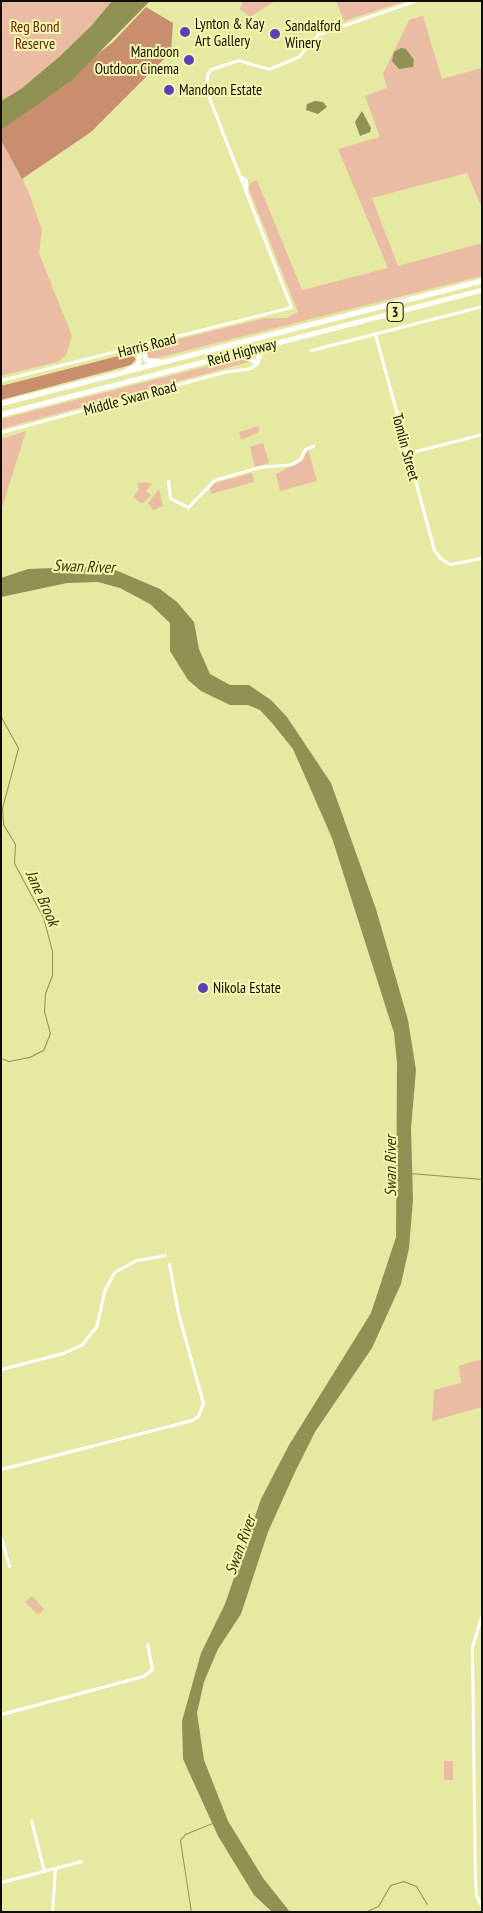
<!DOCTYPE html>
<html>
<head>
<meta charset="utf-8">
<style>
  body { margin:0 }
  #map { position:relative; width:483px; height:1913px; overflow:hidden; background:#e6e9a2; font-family:"PT Sans Narrow",sans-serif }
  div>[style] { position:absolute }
  .green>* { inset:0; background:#eabca3 }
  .forest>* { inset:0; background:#c98e6d }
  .water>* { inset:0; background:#909253 }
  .stream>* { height:1px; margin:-0.5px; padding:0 0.5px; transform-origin:0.5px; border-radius:0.5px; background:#909253 }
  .minor>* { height:3px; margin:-1.5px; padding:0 1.5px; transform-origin:1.5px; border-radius:1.5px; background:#fff }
  .trunk>* { height:5px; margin:-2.5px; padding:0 2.5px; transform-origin:2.5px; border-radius:2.5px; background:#fff }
  .dots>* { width:14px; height:14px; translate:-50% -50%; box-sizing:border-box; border:2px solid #f4f6af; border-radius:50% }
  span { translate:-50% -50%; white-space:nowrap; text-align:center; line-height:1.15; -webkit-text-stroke:4px #f4f6af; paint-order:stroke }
  .shield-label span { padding:1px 4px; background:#f4f6af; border:1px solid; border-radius:4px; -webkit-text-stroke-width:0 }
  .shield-label { font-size:14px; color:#0d0d00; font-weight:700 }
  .poi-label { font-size:15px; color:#0d0d00 }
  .left { translate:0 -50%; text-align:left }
  .right { translate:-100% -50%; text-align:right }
  .park-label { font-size:15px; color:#602902 }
  .street-label { font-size:15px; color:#0d0d00 }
  .water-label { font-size:16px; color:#373703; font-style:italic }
  .frame { position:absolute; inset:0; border:2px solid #0d0d00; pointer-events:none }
</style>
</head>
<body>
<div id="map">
  <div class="green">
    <i style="clip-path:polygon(1px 1px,112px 1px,92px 25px,59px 57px,21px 89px,1px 101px)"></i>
    <i style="clip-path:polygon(243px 1px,275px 1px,250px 17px,240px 9px)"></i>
    <i style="clip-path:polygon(336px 1px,406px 1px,344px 21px)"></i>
    <i style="clip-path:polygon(423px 16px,442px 79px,482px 68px,482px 208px,467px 173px,372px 198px,398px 266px,482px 243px,482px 276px,157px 358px,148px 358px,146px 350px,150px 346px,265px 318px,287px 318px,298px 312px,249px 189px,250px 183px,257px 180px,302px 290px,388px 268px,338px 149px,380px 137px,365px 96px,387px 88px,383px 74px,409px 20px)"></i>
    <i style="clip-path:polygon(1px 140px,28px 190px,42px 230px,39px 253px,72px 336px,66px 356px,57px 362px,1px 376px)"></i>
    <i style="clip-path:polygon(235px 359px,247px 359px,249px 362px,1px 429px,1px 419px)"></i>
    <i style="clip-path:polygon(259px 426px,259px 432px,241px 440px,239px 432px)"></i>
    <i style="clip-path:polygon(26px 431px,1px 511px,1px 439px)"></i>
    <i style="clip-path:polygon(263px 443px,269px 463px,255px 467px,250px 447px)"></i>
    <i style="clip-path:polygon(308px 449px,317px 481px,280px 491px,276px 474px,303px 460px)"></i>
    <i style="clip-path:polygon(252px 473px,254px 482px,211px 494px,210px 488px,215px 483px)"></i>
    <i style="clip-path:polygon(146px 482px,152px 484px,146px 491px,151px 495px,142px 504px,133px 497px,139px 489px,137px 483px)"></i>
    <i style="clip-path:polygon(159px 489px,163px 506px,153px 510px,148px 503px)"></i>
    <i style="clip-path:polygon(482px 1359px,482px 1407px,432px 1421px,434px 1390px,461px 1383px,459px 1366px)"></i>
    <i style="clip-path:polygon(32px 1596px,44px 1609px,38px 1615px,25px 1602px)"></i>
    <i style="clip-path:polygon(444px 1761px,453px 1761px,453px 1780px,444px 1780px)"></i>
  </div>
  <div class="forest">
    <i style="clip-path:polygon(146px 7px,173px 23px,171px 52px,91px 132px,22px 179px,1px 140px,1px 130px,113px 42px)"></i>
    <i style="clip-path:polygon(130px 353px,136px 359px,131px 365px,1px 400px,1px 386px)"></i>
  </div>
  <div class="water">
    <i style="clip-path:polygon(112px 1px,150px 1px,71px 81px,1px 130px,1px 101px,21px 89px,59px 57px,92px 25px)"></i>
    <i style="clip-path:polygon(401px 48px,406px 49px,414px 60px,413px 67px,399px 69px,392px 61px,394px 52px)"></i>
    <i style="clip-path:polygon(315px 101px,323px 102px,327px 107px,318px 114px,306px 110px,307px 104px)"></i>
    <i style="clip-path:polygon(362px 111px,371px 128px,370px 132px,360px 136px,355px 122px)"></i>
    <i style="clip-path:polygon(106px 566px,160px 589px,177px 602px,194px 622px,199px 649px,210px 674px,230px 685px,249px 685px,271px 700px,287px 717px,331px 783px,376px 909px,408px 1020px,416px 1070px,411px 1128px,413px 1200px,409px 1248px,401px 1284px,372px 1348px,315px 1432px,295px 1472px,268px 1532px,241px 1614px,218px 1649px,204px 1682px,197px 1713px,204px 1760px,228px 1821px,263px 1878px,290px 1912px,272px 1912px,254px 1895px,218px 1836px,183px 1759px,182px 1721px,201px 1653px,225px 1604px,261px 1499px,289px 1445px,371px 1313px,396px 1237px,397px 1063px,394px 1033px,332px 838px,293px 749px,272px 723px,260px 710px,248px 705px,230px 705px,201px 691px,188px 680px,170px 651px,170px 623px,150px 604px,120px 588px,98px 582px,67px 583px,1px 597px,1px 578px,28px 569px)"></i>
  </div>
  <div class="stream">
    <i style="left:1px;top:717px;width:35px;rotate:61deg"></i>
    <i style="left:18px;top:748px;width:62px;rotate:104.9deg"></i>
    <i style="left:2px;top:808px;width:16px;rotate:86deg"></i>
    <i style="left:3px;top:824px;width:23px;rotate:59deg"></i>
    <i style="left:15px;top:844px;width:19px;rotate:93deg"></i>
    <i style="left:14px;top:863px;width:61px;rotate:61.8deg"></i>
    <i style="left:43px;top:917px;width:34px;rotate:75deg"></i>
    <i style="left:52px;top:950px;width:25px;rotate:90deg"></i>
    <i style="left:52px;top:975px;width:19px;rotate:111deg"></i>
    <i style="left:45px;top:993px;width:18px;rotate:93deg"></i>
    <i style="left:44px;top:1011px;width:23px;rotate:75deg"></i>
    <i style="left:50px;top:1033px;width:18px;rotate:112deg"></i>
    <i style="left:43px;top:1050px;width:16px;rotate:153deg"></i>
    <i style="left:29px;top:1057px;width:21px;rotate:169deg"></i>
    <i style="left:8px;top:1061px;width:8px;rotate:-157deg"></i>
    <i style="left:410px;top:1173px;width:72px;rotate:4.8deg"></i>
    <i style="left:191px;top:1912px;width:73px;rotate:-98.7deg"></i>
    <i style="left:180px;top:1840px;width:8px;rotate:-50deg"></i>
    <i style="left:185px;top:1834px;width:31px;rotate:-22deg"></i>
    <i style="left:365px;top:1912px;width:14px;rotate:-25deg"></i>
    <i style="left:378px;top:1906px;width:24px;rotate:-60deg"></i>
    <i style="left:390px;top:1885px;width:14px;rotate:-17deg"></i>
    <i style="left:403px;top:1881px;width:14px;rotate:21deg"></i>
    <i style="left:416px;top:1886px;width:21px;rotate:59deg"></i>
  </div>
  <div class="minor">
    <i style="left:240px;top:176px;width:7px;rotate:34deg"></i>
    <i style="left:246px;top:180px;width:9px;rotate:90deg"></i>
    <i style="left:375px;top:334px;width:224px;rotate:74.7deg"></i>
    <i style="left:434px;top:550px;width:10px;rotate:53deg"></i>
    <i style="left:440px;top:558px;width:12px;rotate:31deg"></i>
    <i style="left:450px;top:564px;width:33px;rotate:-11deg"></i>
    <i style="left:311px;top:350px;width:177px;rotate:-14.4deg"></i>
    <i style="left:1px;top:380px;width:299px;rotate:-14.1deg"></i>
    <i style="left:291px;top:307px;width:233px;rotate:-111.4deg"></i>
    <i style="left:206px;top:90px;width:15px;rotate:-86deg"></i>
    <i style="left:207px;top:75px;width:7px;rotate:-56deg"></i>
    <i style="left:211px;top:69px;width:28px;rotate:-18deg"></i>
    <i style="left:238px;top:60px;width:32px;rotate:16deg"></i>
    <i style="left:269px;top:69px;width:33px;rotate:-23deg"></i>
    <i style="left:299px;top:56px;width:29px;rotate:-49deg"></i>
    <i style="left:318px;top:34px;width:102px;rotate:-19deg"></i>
    <i style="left:1px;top:432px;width:230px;rotate:-15.1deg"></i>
    <i style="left:223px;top:372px;width:27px;rotate:-8deg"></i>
    <i style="left:250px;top:368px;width:7px;rotate:-34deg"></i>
    <i style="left:408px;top:453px;width:76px;rotate:-14.4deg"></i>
    <i style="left:168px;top:481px;width:17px;rotate:83deg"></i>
    <i style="left:170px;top:498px;width:20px;rotate:27deg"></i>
    <i style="left:188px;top:507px;width:37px;rotate:-46deg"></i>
    <i style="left:214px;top:480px;width:47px;rotate:-16.1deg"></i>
    <i style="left:259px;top:467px;width:33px;rotate:-5deg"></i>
    <i style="left:292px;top:464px;width:9px;rotate:-32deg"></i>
    <i style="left:300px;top:459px;width:11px;rotate:-63deg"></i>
    <i style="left:305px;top:449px;width:9px;rotate:-21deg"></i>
    <i style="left:1px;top:1369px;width:64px;rotate:-14.5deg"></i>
    <i style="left:63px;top:1353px;width:21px;rotate:-25deg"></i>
    <i style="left:82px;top:1344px;width:22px;rotate:-51deg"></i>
    <i style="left:96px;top:1327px;width:37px;rotate:-77deg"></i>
    <i style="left:104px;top:1291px;width:21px;rotate:-62deg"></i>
    <i style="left:114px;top:1272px;width:26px;rotate:-28deg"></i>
    <i style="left:137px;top:1260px;width:28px;rotate:-10deg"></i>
    <i style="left:1px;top:1469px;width:197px;rotate:-14.4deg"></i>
    <i style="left:192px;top:1420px;width:7px;rotate:-34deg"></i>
    <i style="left:198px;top:1416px;width:14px;rotate:-69deg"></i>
    <i style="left:203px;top:1403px;width:93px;rotate:-105.5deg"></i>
    <i style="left:178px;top:1313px;width:50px;rotate:-100.4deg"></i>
    <i style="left:1px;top:1538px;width:29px;rotate:74deg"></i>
    <i style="left:482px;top:1614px;width:34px;rotate:107deg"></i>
    <i style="left:472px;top:1646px;width:234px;rotate:89.3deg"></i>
    <i style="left:475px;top:1880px;width:15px;rotate:86deg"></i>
    <i style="left:476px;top:1895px;width:13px;rotate:63deg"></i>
    <i style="left:1px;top:1714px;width:147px;rotate:-15deg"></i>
    <i style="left:143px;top:1676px;width:11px;rotate:-38deg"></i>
    <i style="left:152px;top:1669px;width:25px;rotate:-101deg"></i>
    <i style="left:31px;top:1820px;width:53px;rotate:75.7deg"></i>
    <i style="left:1px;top:1882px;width:83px;rotate:-14.7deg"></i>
    <i style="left:52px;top:1912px;width:44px;rotate:-86.1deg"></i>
  </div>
  <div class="trunk">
    <i style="left:146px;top:345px;width:7px;rotate:117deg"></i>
    <i style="left:143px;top:351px;width:9px;rotate:72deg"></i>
    <i style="left:146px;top:360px;width:12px;rotate:5deg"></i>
    <i style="left:238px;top:356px;width:11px;rotate:5deg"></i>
    <i style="left:249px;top:357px;width:9px;rotate:41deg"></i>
    <i style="left:256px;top:363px;width:12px;rotate:-70deg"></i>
    <i style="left:260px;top:352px;width:7px;rotate:-34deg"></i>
    <i style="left:127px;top:369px;width:12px;rotate:-24deg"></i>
    <i style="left:138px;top:364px;width:8px;rotate:-83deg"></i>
    <i style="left:139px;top:356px;width:9px;rotate:-122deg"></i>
    <i style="left:1px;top:403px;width:496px;rotate:-14.3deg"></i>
    <i style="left:1px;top:414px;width:497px;rotate:-14.5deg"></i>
  </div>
  <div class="dots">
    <i style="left:185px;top:32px;background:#5e3eb7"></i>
    <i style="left:275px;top:34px;background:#5e3eb7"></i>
    <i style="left:189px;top:60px;background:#5e3eb7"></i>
    <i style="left:169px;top:90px;background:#5e3eb7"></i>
    <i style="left:203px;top:988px;background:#5e3eb7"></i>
  </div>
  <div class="shield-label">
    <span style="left:395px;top:312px">3</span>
  </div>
  <div class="poi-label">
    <span class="left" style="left:195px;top:32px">Lynton &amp; Kay<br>Art Gallery</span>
    <span class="left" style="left:285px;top:34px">Sandalford<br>Winery</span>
    <span class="right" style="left:179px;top:60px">Mandoon<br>Outdoor Cinema</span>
    <span class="left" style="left:179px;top:90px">Mandoon Estate</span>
    <span class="left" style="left:213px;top:988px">Nikola Estate</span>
  </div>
  <div class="park-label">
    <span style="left:35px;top:35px">Reg Bond<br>Reserve</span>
  </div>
  <div class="street-label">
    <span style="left:147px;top:345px;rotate:-14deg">Harris Road</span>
    <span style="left:242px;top:352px;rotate:-15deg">Reid Highway</span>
    <span style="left:130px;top:398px;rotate:-15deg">Middle Swan Road</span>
    <span style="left:406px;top:447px;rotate:75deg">Tomlin Street</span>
  </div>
  <div class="water-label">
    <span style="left:84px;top:566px;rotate:2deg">Swan River</span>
    <span style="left:43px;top:898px;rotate:66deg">Jane Brook</span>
    <span style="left:390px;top:1166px;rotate:-90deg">Swan River</span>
    <span style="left:240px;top:1545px;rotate:-70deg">Swan River</span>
  </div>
  <div class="frame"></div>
</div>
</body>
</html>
